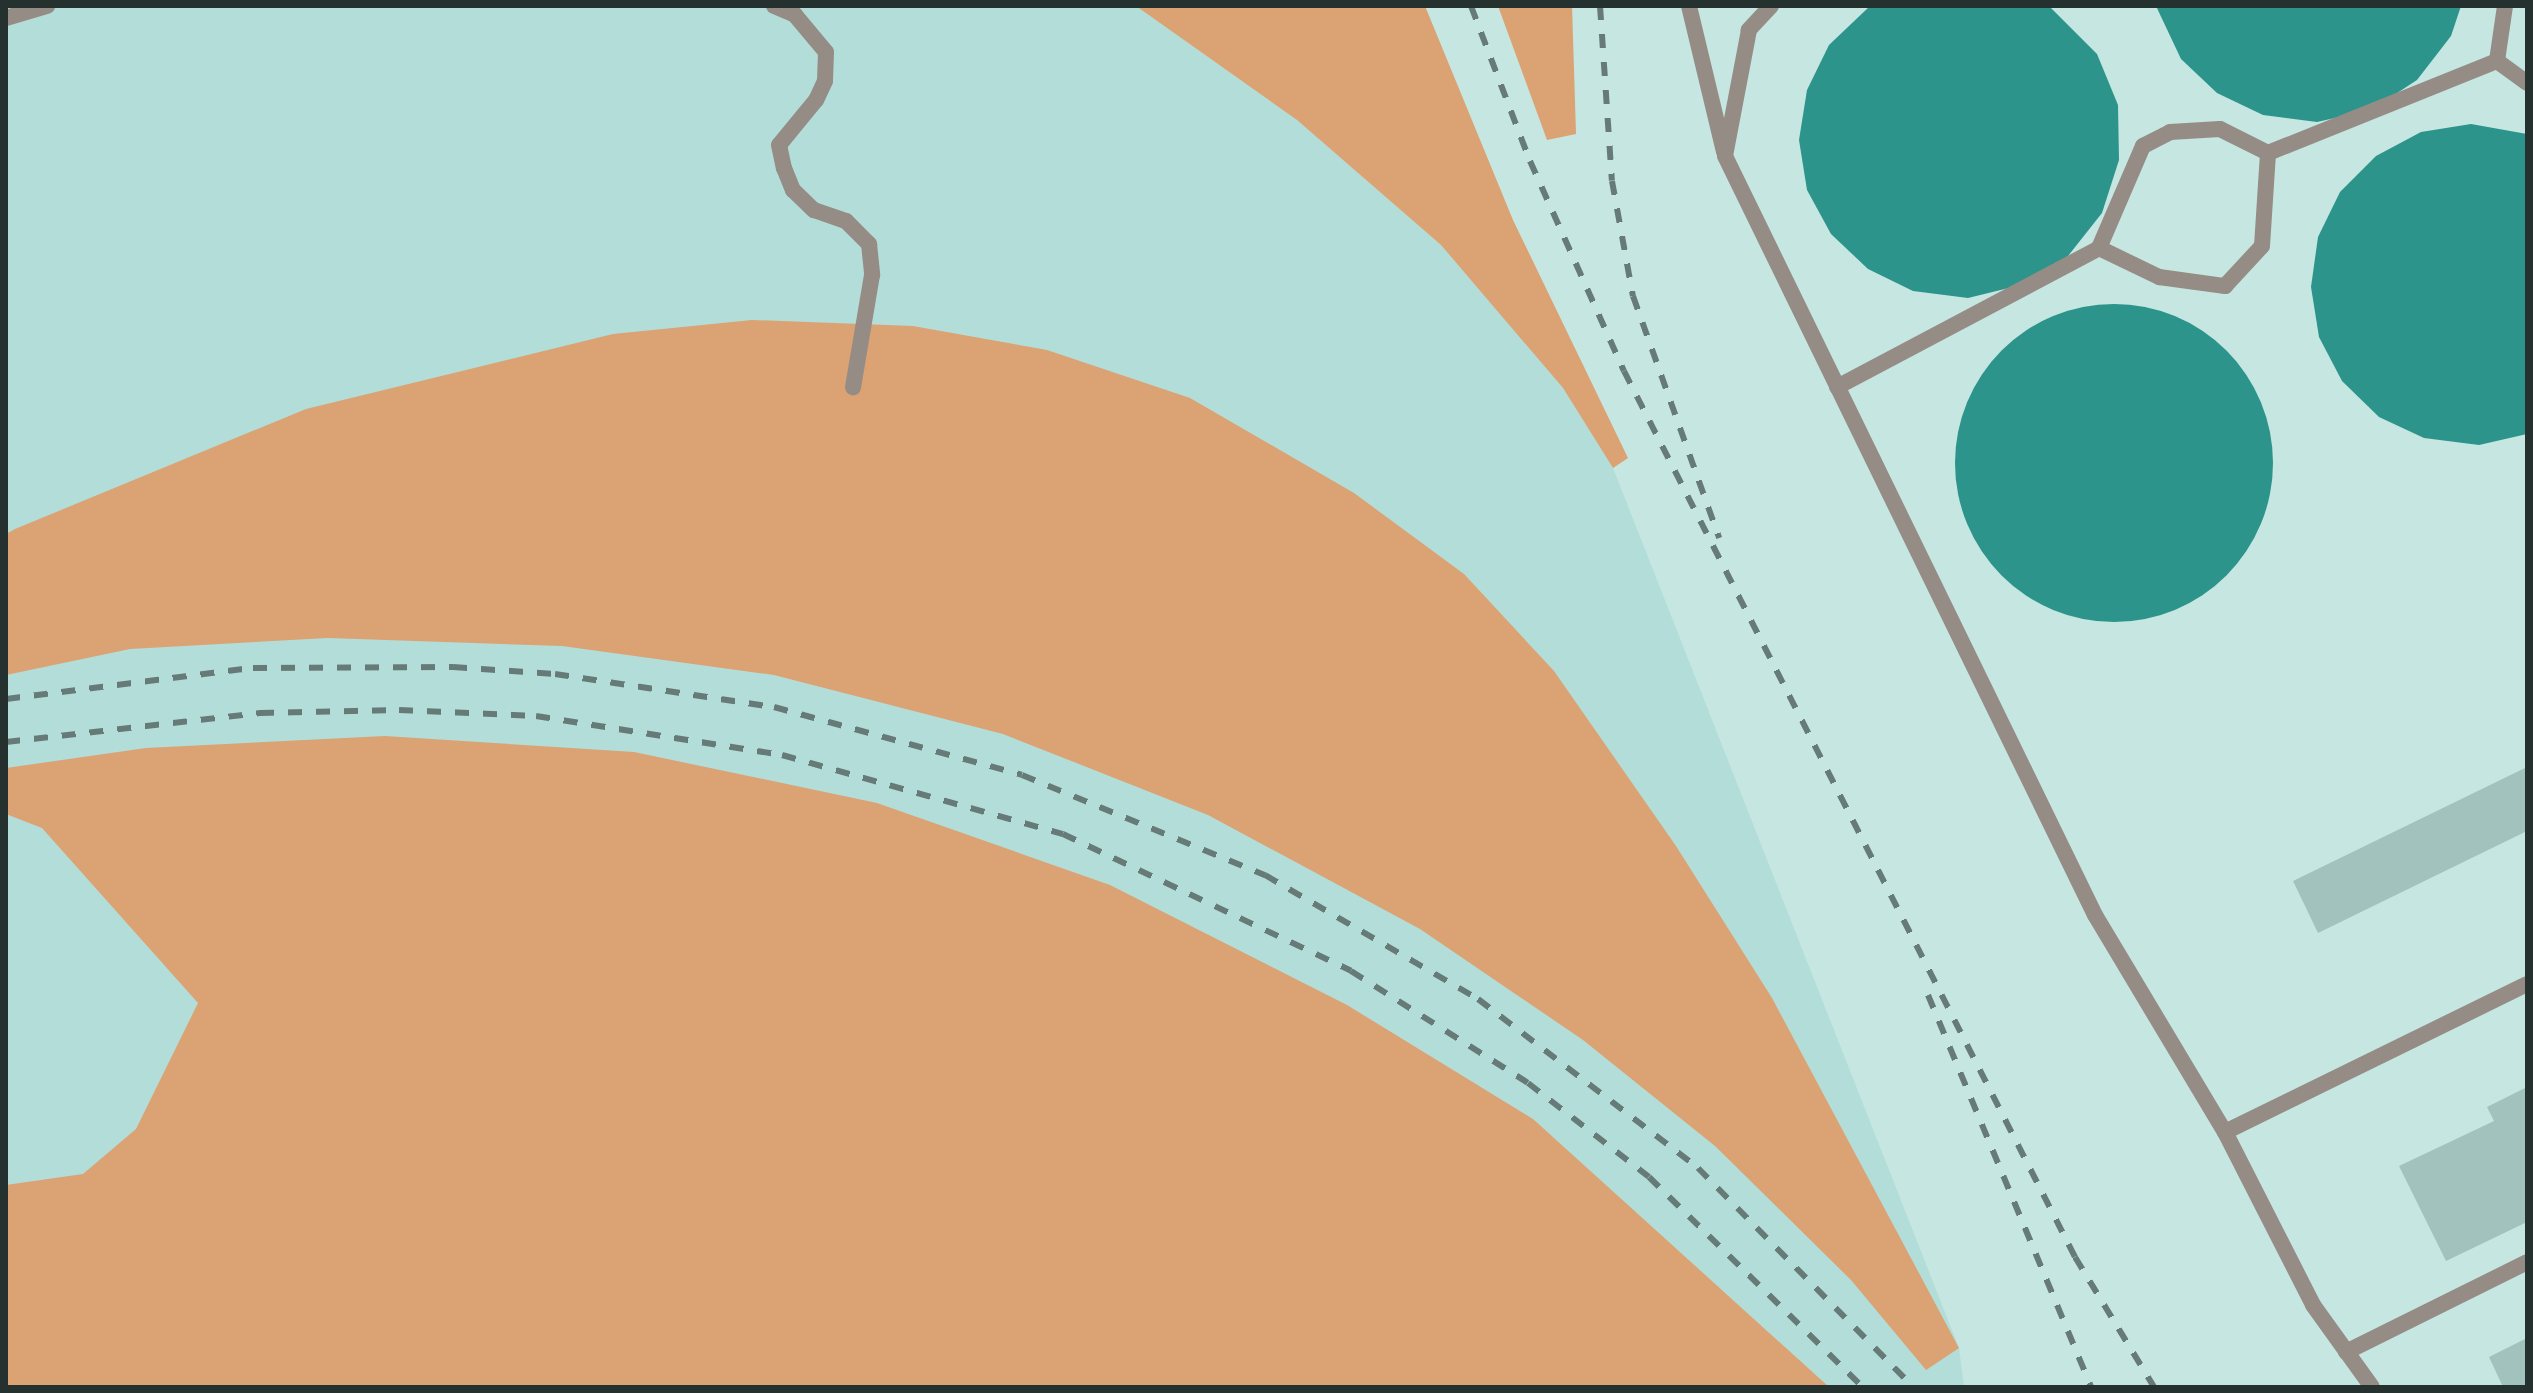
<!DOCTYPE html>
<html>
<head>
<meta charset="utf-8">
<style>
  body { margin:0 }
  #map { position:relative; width:2533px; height:1393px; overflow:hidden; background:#c6e6e2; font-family:Helvetica,sans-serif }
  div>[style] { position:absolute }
  .built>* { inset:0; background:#b3ddd8 }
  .green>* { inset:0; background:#dba273 }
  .water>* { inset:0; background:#2c948b }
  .round { border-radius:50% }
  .building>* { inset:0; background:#a2c2be }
  .lane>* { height:16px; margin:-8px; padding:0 8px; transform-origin:8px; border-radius:8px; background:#958c85 }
  .rail>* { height:6px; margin-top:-3px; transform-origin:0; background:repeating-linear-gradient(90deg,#667b78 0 14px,transparent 0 28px) }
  span { translate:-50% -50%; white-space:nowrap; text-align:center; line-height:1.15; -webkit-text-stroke:8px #c6e6e2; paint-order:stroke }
  .frame { position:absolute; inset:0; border:8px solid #24312f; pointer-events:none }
</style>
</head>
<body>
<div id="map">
  <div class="built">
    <i style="clip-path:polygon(6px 6px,1136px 6px,1297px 120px,1441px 245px,1563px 388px,1613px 468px,1959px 1348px,1964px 1387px,6px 1387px)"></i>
  </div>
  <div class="green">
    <i style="clip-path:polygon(1136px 6px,1425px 6px,1513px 220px,1628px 458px,1613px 468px,1563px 388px,1441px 245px,1297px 120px)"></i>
    <i style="clip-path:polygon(1498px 6px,1572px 6px,1576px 134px,1547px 140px)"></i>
    <i style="clip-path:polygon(752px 320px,913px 326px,1047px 350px,1190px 398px,1354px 493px,1464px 574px,1554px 671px,1676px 846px,1772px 998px,1959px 1348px,1926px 1370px,1851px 1280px,1715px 1146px,1583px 1040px,1420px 929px,1208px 815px,1003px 734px,774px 675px,562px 646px,328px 638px,130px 649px,6px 675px,6px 534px,15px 529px,306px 409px,613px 334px)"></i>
    <i style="clip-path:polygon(385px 736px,634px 752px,877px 803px,1110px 885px,1347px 1005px,1533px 1119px,1829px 1387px,6px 1387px,6px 1185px,83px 1174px,136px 1129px,198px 1003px,42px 828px,6px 814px,6px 768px,146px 748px)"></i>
  </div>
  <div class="water">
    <i style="clip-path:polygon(1870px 6px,2049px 6px,2097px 54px,2118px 105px,2119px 160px,2102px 213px,2068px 256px,2021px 285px,1968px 298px,1913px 291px,1868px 269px,1831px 234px,1807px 190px,1799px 140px,1807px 90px,1829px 45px)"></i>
    <i style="clip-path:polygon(2156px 6px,2461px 6px,2451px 36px,2417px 80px,2371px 110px,2317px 122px,2263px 115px,2217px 93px,2181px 59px)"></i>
    <i style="clip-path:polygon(2471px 124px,2527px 134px,2527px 434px,2479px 445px,2424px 438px,2379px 417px,2342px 381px,2319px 337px,2311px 287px,2318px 237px,2340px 192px,2376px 156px,2421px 132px)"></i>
    <i class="round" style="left:1955px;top:304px;width:318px;height:318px"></i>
  </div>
  <div class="building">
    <i style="clip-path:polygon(2527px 767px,2527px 831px,2318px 933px,2293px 881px)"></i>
    <i style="clip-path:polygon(2527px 1087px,2527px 1222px,2446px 1261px,2399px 1166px,2494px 1121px,2487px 1107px)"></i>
    <i style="clip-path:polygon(2527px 1338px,2527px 1387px,2503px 1387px,2489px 1357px)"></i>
  </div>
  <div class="lane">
    <i style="left:774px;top:6px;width:23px;rotate:23deg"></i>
    <i style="left:795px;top:15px;width:48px;rotate:50deg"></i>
    <i style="left:826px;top:52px;width:29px;rotate:92deg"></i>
    <i style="left:825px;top:81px;width:21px;rotate:115deg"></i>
    <i style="left:816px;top:100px;width:58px;rotate:129.4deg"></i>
    <i style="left:779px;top:145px;width:24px;rotate:78deg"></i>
    <i style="left:784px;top:168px;width:24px;rotate:68deg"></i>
    <i style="left:793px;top:190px;width:29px;rotate:44deg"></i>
    <i style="left:814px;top:210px;width:34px;rotate:19deg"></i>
    <i style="left:846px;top:221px;width:33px;rotate:45deg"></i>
    <i style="left:869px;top:244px;width:31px;rotate:84deg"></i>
    <i style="left:872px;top:275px;width:114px;rotate:99.6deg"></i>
    <i style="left:1689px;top:6px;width:150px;rotate:76.5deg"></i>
    <i style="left:1771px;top:6px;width:33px;rotate:133deg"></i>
    <i style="left:1749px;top:30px;width:128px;rotate:100.8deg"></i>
    <i style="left:1725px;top:156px;width:844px;rotate:64.01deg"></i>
    <i style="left:2095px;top:915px;width:253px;rotate:59.1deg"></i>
    <i style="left:2225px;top:1132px;width:336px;rotate:-26.1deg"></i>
    <i style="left:2505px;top:6px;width:56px;rotate:98.3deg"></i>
    <i style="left:2497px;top:61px;width:37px;rotate:36deg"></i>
    <i style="left:6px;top:18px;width:43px;rotate:-16.3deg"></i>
    <i style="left:2099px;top:248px;width:111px;rotate:-66.7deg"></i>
    <i style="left:2143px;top:146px;width:30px;rotate:-27deg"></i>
    <i style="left:2170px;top:132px;width:50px;rotate:-3.4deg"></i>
    <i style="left:2220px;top:129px;width:54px;rotate:26.6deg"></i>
    <i style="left:1837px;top:387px;width:297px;rotate:-27.9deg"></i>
    <i style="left:2099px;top:248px;width:67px;rotate:25.8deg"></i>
    <i style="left:2159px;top:277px;width:67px;rotate:7.8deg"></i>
    <i style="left:2225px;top:286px;width:54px;rotate:-47.2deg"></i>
    <i style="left:2262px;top:246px;width:93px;rotate:-86.3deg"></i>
    <i style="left:2268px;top:153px;width:247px;rotate:-21.9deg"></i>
    <i style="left:2225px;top:1132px;width:194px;rotate:63deg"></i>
    <i style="left:2313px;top:1305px;width:101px;rotate:54.3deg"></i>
    <i style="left:2346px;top:1352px;width:202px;rotate:-26.4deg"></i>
  </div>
  <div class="rail">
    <i style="left:1471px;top:6px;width:166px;rotate:69.2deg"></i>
    <i style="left:1530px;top:161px;width:230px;rotate:65.9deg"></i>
    <i style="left:1624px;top:371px;width:994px;rotate:63.02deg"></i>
    <i style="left:2075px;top:1257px;width:152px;rotate:58.7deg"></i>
    <i style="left:1600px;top:6px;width:175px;rotate:86.1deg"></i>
    <i style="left:1612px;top:181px;width:117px;rotate:79.7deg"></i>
    <i style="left:1633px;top:296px;width:257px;rotate:70.4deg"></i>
    <i style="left:6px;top:699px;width:249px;rotate:-7.2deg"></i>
    <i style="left:253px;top:668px;width:200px;rotate:-0.3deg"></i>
    <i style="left:453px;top:667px;width:102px;rotate:3.9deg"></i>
    <i style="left:555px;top:674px;width:221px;rotate:8.6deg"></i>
    <i style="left:774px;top:707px;width:257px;rotate:15.3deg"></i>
    <i style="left:1022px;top:775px;width:263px;rotate:22.4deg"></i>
    <i style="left:1265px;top:875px;width:246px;rotate:30.2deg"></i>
    <i style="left:1478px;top:999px;width:277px;rotate:37.5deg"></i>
    <i style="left:1698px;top:1168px;width:307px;rotate:45.5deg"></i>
    <i style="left:6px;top:742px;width:256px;rotate:-6.5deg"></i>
    <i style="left:260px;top:713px;width:139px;rotate:-1.2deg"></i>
    <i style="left:399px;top:710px;width:137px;rotate:2.5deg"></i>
    <i style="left:536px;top:716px;width:249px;rotate:9deg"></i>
    <i style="left:782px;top:755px;width:292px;rotate:15.7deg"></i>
    <i style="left:1063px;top:834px;width:319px;rotate:25.4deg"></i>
    <i style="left:1351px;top:971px;width:209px;rotate:32.3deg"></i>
    <i style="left:1528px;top:1083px;width:153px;rotate:37.8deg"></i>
    <i style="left:1649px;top:1177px;width:300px;rotate:44.5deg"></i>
    <i style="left:1928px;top:995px;width:425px;rotate:67.4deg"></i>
  </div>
  <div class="frame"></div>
</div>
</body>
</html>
